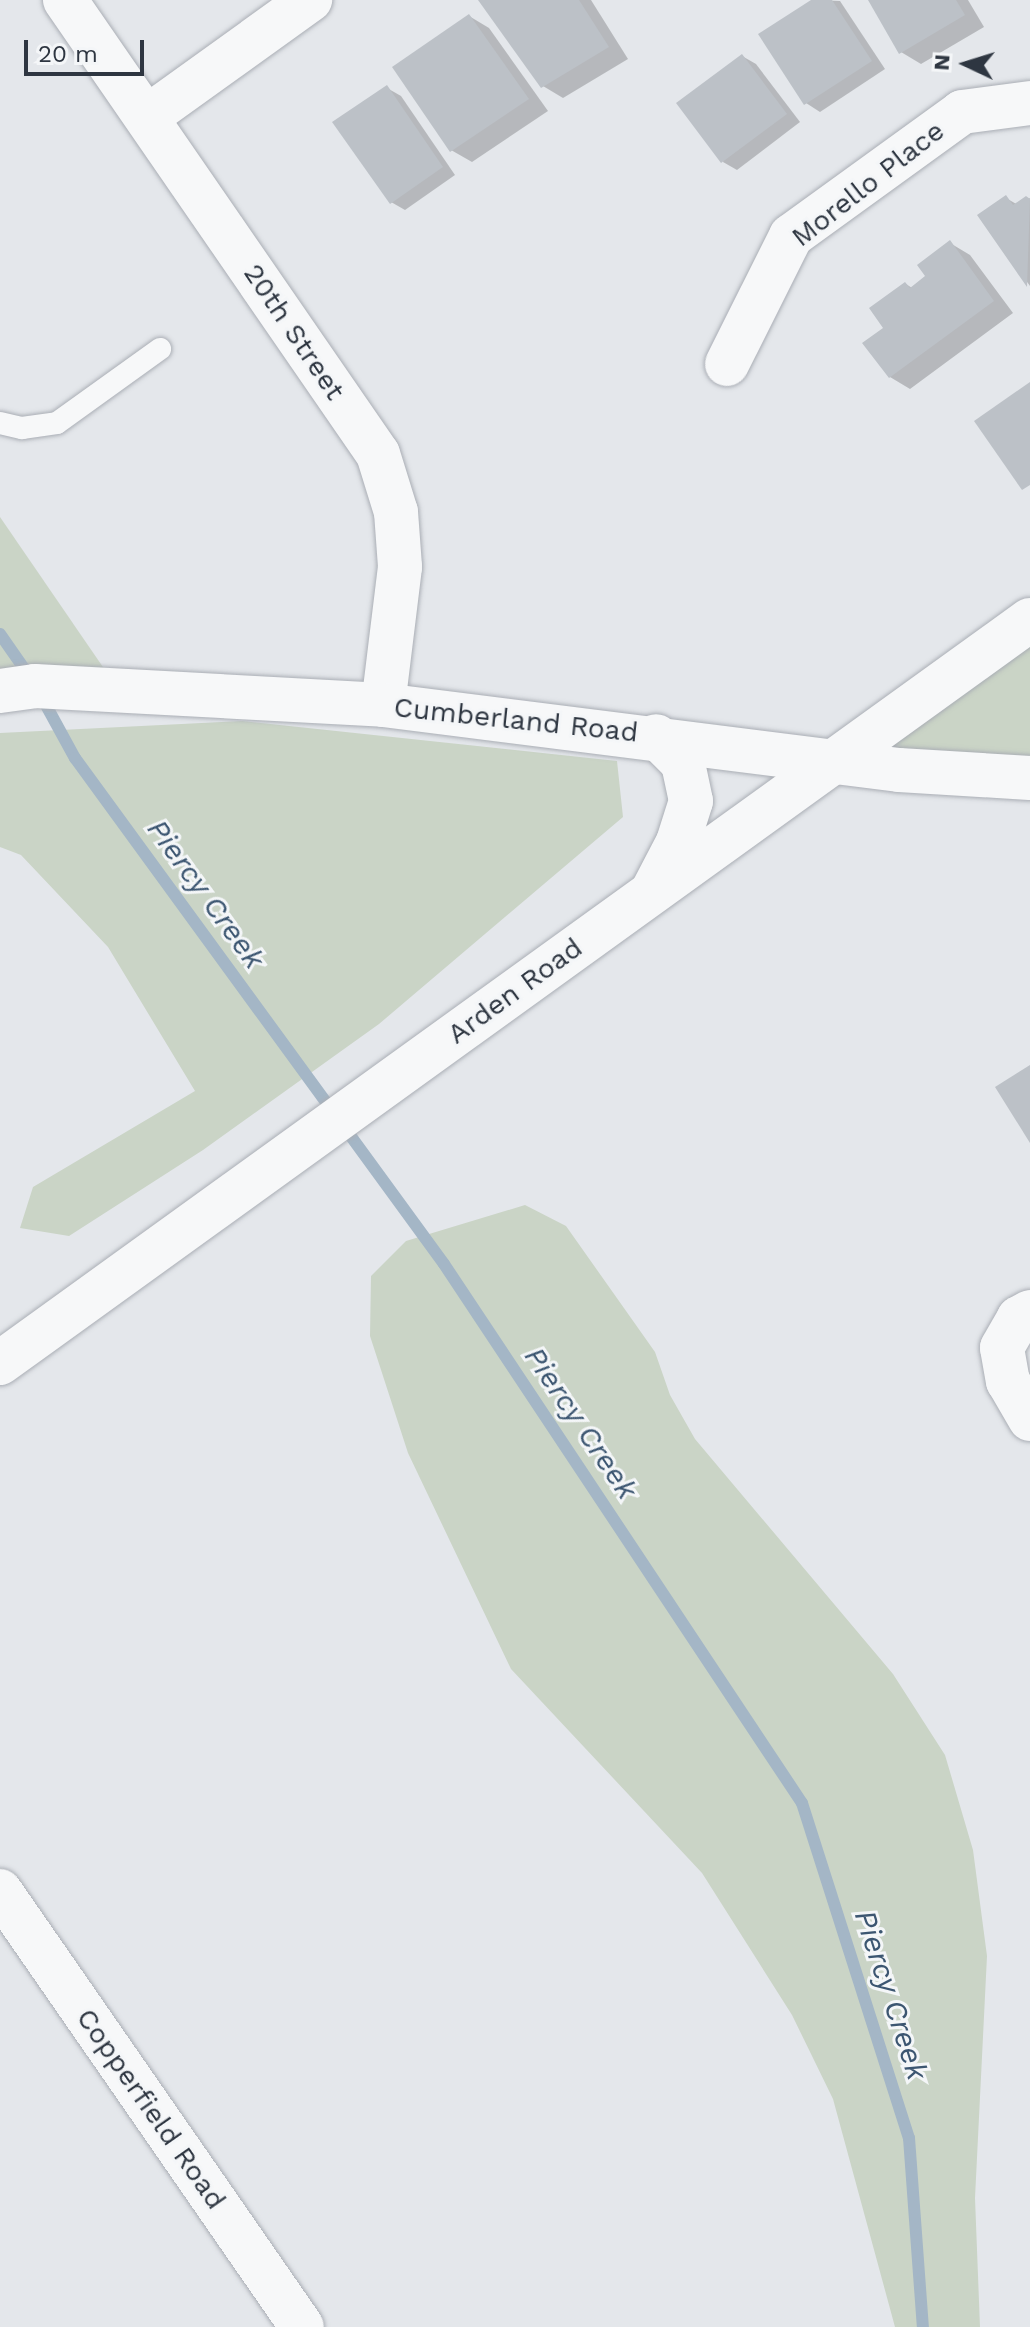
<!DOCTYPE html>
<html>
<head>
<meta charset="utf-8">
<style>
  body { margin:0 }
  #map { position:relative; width:1030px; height:2327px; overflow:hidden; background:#e4e7eb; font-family:"Work Sans",sans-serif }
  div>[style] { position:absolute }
  .green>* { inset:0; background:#cad4c6 }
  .shadow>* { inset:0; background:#0003 }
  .stream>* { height:12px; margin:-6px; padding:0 6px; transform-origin:6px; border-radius:6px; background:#a4b6c6 }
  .building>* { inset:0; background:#bcc1c7 }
  .roads { filter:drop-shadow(0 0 2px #aaaeb5) drop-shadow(0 0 2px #aaaeb5) }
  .service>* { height:22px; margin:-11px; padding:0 11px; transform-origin:11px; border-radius:11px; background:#f7f8f9 }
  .minor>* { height:44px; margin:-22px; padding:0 22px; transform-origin:22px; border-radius:22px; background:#f7f8f9 }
  .tertiary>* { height:44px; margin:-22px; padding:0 22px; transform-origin:22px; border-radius:22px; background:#f7f8f9 }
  span { translate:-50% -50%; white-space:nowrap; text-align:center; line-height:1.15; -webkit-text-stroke:6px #f4f6f8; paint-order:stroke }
  .street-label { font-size:28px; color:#2e3641 }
  .water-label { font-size:30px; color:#3c5671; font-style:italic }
  .north { position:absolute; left:926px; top:24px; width:80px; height:80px; -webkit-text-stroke:6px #f4f6f8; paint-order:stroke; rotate:274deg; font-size:22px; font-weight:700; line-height:32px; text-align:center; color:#2e3641 }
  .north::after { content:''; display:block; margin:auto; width:28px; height:36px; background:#2e3641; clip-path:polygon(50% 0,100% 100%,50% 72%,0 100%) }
  .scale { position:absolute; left:24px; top:40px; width:120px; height:36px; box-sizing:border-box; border:4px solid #2e3641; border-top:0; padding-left:10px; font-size:24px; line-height:28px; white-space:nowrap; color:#2e3641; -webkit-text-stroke:6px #f4f6f8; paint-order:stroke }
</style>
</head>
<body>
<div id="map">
  <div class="green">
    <i style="clip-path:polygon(0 517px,118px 689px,0 691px)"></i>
    <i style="clip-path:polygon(1030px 620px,1030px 778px,834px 760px)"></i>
    <i style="clip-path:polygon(242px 721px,617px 761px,623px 817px,379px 1024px,203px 1150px,69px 1236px,20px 1228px,33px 1187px,195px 1091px,108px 947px,21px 855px,0 847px,0 733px)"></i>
    <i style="clip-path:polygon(525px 1205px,566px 1226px,655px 1352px,670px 1395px,695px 1439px,893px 1674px,945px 1755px,973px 1850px,987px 1956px,975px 2198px,980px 2327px,895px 2327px,833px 2099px,792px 2015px,702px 1873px,511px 1669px,408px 1453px,370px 1336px,371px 1276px,406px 1241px)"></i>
  </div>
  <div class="shadow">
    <i style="clip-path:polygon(481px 0,591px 0,628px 59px,563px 98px,543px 86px)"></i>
    <i style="clip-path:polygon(815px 0,840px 1px,885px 69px,820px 112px,806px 103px)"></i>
    <i style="clip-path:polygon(870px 0,968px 0,984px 27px,921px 64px,901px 52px)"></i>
    <i style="clip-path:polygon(469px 16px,489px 28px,548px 111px,472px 162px,451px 150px)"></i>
    <i style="clip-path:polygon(742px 56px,756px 64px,800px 122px,737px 170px,723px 162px)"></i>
    <i style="clip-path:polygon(387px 88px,401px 96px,455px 175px,405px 210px,391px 202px)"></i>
    <i style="clip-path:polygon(1006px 198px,1018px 205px,1030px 198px,1030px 286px,980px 216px)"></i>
    <i style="clip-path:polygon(950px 243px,970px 255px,1013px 313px,910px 389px,890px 377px,886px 328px,906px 284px,912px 288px,928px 277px)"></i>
  </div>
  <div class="stream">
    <i style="left:0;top:634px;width:52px;rotate:55.1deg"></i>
    <i style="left:41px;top:696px;width:71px;rotate:61.3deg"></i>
    <i style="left:75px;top:758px;width:626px;rotate:53.9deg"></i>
    <i style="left:444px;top:1264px;width:647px;rotate:56.41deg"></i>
    <i style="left:802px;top:1803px;width:352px;rotate:72.3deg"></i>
    <i style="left:909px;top:2138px;width:190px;rotate:85.8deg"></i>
  </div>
  <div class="building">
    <i style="clip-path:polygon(478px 0,579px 0,609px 47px,541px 88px)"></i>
    <i style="clip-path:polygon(811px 0,832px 0,872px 61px,804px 105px,758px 34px)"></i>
    <i style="clip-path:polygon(868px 0,956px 0,965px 15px,899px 54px)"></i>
    <i style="clip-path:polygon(469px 14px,529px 99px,450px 152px,392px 67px)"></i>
    <i style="clip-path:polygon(742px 54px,787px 114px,721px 163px,676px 103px)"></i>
    <i style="clip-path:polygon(387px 85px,443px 167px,390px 204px,332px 122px)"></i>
    <i style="clip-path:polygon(1006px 195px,1013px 205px,1026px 196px,1030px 199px,1027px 287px,977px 215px)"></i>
    <i style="clip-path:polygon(950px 240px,994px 301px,889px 378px,862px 343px,883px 328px,869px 308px,905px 282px,910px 288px,925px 276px,917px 265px)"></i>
    <i style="clip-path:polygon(1030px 382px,1030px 485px,1022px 490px,974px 421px)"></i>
    <i style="clip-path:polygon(1030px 1065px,1030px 1143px,995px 1087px)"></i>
  </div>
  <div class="roads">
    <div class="service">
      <i style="left:0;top:423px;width:23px;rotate:13deg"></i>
      <i style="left:22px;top:428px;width:35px;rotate:-8deg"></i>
      <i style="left:57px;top:423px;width:127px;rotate:-35.7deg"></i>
    </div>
    <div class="minor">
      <i style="left:65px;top:0;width:551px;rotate:55.42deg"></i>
      <i style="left:378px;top:454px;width:61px;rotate:72.8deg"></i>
      <i style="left:396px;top:512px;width:55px;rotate:85.8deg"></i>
      <i style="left:400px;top:567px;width:139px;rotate:97deg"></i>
      <i style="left:147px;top:117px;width:201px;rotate:-35.7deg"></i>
      <i style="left:727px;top:364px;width:143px;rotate:-63.4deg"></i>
      <i style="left:791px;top:236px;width:211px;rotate:-35.9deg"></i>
      <i style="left:962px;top:112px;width:69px;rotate:-7.5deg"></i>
      <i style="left:1030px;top:1312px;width:13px;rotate:151deg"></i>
      <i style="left:1019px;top:1318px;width:34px;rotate:120deg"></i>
      <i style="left:1002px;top:1348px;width:34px;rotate:80deg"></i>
      <i style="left:1008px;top:1381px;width:44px;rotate:59.9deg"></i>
      <i style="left:0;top:1363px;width:1270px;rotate:-35.81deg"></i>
      <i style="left:0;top:1891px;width:530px;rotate:55.29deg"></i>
    </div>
    <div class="tertiary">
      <i style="left:0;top:691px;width:35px;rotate:-8deg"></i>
      <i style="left:35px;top:686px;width:349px;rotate:3.1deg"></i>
      <i style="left:383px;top:705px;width:520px;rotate:7.18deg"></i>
      <i style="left:899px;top:770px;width:131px;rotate:3.5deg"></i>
      <i style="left:652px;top:892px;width:56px;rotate:-62.5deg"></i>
      <i style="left:678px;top:842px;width:43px;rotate:-72.4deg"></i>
      <i style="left:691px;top:801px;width:39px;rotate:-102deg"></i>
      <i style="left:683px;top:763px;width:38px;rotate:-135deg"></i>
    </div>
  </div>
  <div class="street-label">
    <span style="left:868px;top:184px;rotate:-38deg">Morello Place</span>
    <span style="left:294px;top:332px;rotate:56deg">20th Street</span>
    <span style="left:516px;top:720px;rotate:6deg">Cumberland Road</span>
    <span style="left:515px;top:991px;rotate:-36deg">Arden Road</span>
    <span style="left:151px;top:2109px;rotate:55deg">Copperfield Road</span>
  </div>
  <div class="water-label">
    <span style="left:206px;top:894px;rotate:54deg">Piercy Creek</span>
    <span style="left:581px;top:1423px;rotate:56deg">Piercy Creek</span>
    <span style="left:891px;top:1995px;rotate:72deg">Piercy Creek</span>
  </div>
  <div class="north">N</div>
  <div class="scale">20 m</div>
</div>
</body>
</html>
